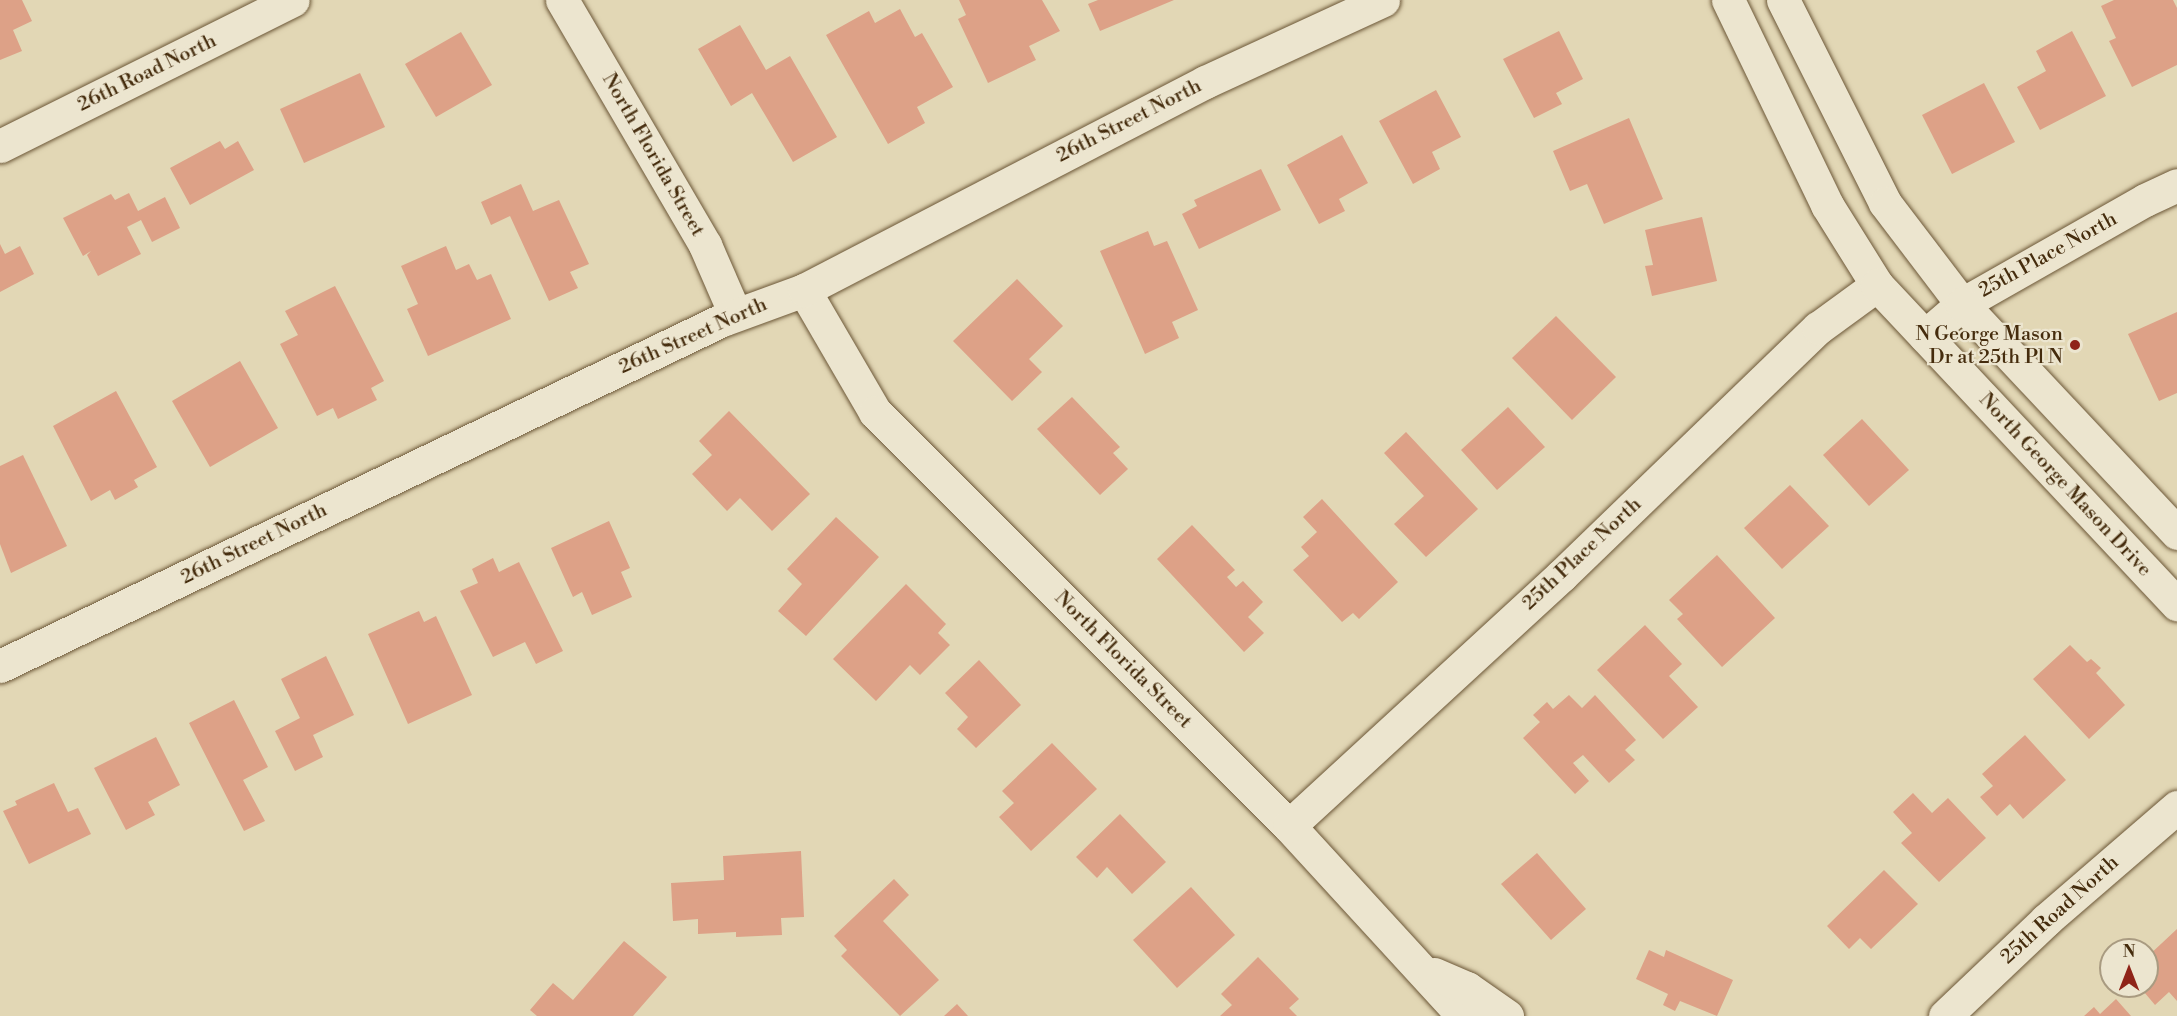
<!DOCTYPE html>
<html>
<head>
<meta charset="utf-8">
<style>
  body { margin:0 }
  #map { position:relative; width:2177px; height:1016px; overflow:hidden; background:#e2d7b5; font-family:"Libre Bodoni",serif }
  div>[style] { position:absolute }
  .building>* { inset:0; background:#dda187 }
  .roads { filter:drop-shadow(0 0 2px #6c5737) drop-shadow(0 0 2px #6c5737) }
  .minor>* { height:33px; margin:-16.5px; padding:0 16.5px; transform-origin:16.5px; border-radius:16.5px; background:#ece5cf }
  .tertiary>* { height:33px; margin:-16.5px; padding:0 16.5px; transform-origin:16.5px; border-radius:16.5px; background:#ece5cf }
  .dots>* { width:16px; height:16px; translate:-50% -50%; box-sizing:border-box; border:3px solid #ece5cf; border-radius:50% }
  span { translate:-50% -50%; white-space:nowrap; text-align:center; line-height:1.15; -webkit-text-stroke:4.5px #ece5cf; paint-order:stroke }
  .street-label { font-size:20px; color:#452c0d }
  .poi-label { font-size:20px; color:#452c0d }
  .right { translate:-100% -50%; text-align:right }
  .north { position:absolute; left:2099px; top:938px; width:60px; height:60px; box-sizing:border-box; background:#ece5cf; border:2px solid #a99b81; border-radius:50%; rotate:0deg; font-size:16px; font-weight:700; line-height:24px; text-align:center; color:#452c0d }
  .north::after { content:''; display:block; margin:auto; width:21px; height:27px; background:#8f2418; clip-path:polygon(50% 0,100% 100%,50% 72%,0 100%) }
</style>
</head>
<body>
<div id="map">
  <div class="building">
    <i style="clip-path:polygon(0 0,22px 0,32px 21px,13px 30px,22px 51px,0 60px)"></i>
    <i style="clip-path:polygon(959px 0,1042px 0,1060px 31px,1029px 46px,1036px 60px,988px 83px,958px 19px,966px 15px)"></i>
    <i style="clip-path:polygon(1098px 0,1174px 0,1100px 31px,1088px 4px)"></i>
    <i style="clip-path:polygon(2114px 0,2173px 0,2177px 8px,2177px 65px,2132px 87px,2109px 41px,2116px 38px,2101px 6px)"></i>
    <i style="clip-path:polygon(900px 9px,915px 37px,922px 33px,953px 87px,917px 107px,925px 123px,888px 144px,826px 35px,869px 11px,875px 23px)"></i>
    <i style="clip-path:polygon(740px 25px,766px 70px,790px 56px,837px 137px,793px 162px,752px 93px,731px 106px,698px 49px)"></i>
    <i style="clip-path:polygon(1559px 31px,1583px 79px,1556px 93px,1562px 104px,1534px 118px,1503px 59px)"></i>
    <i style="clip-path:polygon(2072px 31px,2106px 96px,2040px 130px,2017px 87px,2046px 71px,2036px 51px)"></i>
    <i style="clip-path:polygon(461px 32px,492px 85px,436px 117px,405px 64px)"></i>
    <i style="clip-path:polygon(360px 73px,385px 127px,304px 163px,280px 109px)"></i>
    <i style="clip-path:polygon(1984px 83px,2015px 142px,1952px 174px,1922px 115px)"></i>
    <i style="clip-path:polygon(1436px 90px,1461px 137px,1432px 152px,1440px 169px,1413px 184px,1379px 121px)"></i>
    <i style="clip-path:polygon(1629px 118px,1663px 199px,1604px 224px,1587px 184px,1570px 191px,1553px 151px)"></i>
    <i style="clip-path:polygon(1342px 135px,1368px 183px,1339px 199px,1345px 211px,1319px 224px,1287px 165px)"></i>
    <i style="clip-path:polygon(220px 141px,225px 149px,238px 141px,254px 170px,190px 205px,170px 168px)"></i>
    <i style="clip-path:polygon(1261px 169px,1281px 210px,1199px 249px,1182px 214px,1197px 206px,1194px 200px)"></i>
    <i style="clip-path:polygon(521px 184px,533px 211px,559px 200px,589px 264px,570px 272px,578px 288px,549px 301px,510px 216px,491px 225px,481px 202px)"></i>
    <i style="clip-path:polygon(129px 193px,138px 211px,165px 197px,180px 228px,152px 242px,141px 220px,127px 227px,141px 254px,98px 276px,87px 255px,91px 251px,83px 256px,63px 218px,111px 194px,115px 200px)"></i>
    <i style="clip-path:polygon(1702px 217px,1717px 281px,1652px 296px,1645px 266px,1653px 265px,1645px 230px)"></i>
    <i style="clip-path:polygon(1148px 231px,1154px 246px,1167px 241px,1198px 310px,1172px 322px,1179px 338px,1145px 354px,1100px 251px)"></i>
    <i style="clip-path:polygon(0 244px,5px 254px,20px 246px,34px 274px,0 292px)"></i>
    <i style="clip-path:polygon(446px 246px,456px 270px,469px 264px,477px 280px,491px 274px,511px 319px,428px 356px,407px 309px,418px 304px,401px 266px)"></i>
    <i style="clip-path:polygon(1017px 279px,1063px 326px,1029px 359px,1042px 372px,1012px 401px,953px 341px)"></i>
    <i style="clip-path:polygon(335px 286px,384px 381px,371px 388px,377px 400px,338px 419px,333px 408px,317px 416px,280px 344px,298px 335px,285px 311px)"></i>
    <i style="clip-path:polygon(2177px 312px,2177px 393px,2159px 401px,2128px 334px)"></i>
    <i style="clip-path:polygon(1556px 316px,1616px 377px,1572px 420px,1512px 358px)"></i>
    <i style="clip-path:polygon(240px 361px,278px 428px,210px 467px,172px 401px)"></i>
    <i style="clip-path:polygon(116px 391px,157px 467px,134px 480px,138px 487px,115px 500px,110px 490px,91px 501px,53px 426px)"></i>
    <i style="clip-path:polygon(1072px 397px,1120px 447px,1113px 453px,1128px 469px,1100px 495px,1037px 429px)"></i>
    <i style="clip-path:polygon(1508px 407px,1545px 447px,1497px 490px,1461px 450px)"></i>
    <i style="clip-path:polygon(729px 411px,810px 494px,772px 531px,740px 498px,727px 511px,692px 474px,712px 455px,699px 441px)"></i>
    <i style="clip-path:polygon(1862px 419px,1909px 470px,1869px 506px,1823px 455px)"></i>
    <i style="clip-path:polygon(1406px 432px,1478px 509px,1426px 557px,1394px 524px,1424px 496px,1384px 453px)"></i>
    <i style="clip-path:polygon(23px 455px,67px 546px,11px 573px,0 544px,0 466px)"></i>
    <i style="clip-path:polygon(1790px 485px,1829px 526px,1782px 569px,1744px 528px)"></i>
    <i style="clip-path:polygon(1322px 499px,1398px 582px,1359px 619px,1353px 613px,1342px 622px,1293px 570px,1309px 556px,1301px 547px,1317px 532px,1303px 517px)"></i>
    <i style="clip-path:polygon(836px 517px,879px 557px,806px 636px,778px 611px,802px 584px,787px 569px)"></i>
    <i style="clip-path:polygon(609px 521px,630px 568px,621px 572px,632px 597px,592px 615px,582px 592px,573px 597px,551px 548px)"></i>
    <i style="clip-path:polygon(1192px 525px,1235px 570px,1227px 577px,1236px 587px,1243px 581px,1263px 602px,1248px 617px,1264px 633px,1244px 652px,1157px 559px)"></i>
    <i style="clip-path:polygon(1717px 555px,1775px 618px,1722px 667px,1677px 619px,1683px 614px,1669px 600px)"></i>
    <i style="clip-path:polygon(493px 558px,499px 572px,519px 562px,563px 651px,536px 664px,525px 642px,493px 657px,460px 591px,478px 583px,472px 569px)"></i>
    <i style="clip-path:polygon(906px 584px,946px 624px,938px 633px,950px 645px,920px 675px,910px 665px,876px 701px,833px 659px)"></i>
    <i style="clip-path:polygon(419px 611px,424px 622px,436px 616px,472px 695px,408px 724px,368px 634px)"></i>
    <i style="clip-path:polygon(1645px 625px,1682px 664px,1669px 676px,1698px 707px,1663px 739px,1597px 670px)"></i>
    <i style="clip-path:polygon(2070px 645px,2087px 662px,2091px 659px,2101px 668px,2096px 673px,2125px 705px,2089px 739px,2033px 679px)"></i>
    <i style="clip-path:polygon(326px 656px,354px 715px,313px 735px,323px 757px,295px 771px,275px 731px,300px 718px,281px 679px)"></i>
    <i style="clip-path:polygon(979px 660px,1021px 705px,976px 748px,957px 729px,968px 717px,945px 693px)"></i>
    <i style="clip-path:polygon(1569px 695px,1582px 708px,1595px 695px,1636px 740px,1625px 750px,1635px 760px,1609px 783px,1583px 755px,1573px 763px,1589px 781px,1575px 794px,1523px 738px,1540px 722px,1533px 715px,1547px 702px,1553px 709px)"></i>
    <i style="clip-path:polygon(234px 700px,268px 767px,243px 780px,265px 821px,244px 831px,189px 723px)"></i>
    <i style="clip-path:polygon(2025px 735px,2066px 780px,2023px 819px,2010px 804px,1997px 816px,1980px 797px,1993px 786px,1982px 774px)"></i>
    <i style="clip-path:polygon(156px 737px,180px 785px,148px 802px,155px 815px,126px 830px,94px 768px)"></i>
    <i style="clip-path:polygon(1052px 743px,1097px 789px,1031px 851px,999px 817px,1014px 803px,1002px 791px)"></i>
    <i style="clip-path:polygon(54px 783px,68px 812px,78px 808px,91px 834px,29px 864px,3px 811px,17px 805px,15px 801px)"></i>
    <i style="clip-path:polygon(1913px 793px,1932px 813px,1948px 798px,1986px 838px,1939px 882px,1901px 843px,1912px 833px,1893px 812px)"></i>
    <i style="clip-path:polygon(1120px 814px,1166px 862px,1132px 894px,1107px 867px,1097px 878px,1076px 857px)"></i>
    <i style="clip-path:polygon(801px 851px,804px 917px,781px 918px,782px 935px,736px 937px,736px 932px,698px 934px,698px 919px,673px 921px,671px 883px,724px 880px,723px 856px)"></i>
    <i style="clip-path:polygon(1537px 853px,1586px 909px,1551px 940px,1501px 884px)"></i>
    <i style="clip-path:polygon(1884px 870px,1918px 904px,1871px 949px,1860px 938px,1849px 949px,1827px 926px)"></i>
    <i style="clip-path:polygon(894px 879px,909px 895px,883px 921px,939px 980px,900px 1016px,841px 956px,847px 950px,834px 936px)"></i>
    <i style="clip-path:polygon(1191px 887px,1235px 935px,1177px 988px,1133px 940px)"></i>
    <i style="clip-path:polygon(2177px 929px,2177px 1001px,2169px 992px,2155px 1005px,2139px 986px,2147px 986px,2147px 957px)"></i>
    <i style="clip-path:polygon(624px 941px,667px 977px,633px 1016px,537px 1016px,530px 1010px,553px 983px,573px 1000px)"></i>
    <i style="clip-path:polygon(1649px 950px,1664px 957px,1666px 950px,1733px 980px,1717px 1016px,1680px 1001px,1675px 1011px,1663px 1005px,1668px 994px,1636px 979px)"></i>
    <i style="clip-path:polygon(1258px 957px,1299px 999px,1289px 1008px,1297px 1016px,1220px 1016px,1232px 1005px,1221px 994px)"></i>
    <i style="clip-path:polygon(2116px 999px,2131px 1016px,2084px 1016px,2094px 1007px,2100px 1014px)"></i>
    <i style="clip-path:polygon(957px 1004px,968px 1016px,944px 1016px)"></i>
  </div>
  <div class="roads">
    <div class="minor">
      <i style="left:562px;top:0;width:284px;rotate:59.7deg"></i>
      <i style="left:705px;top:245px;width:75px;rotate:66.5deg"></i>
      <i style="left:0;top:146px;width:327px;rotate:-26.5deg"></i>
      <i style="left:804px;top:290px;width:141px;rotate:59.8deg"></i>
      <i style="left:875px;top:412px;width:585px;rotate:45deg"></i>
      <i style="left:1289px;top:826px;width:258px;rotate:47.5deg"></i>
      <i style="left:1925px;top:336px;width:49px;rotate:-40.9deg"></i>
      <i style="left:1962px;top:304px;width:210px;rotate:-29.6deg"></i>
      <i style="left:2145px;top:200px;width:35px;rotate:-25deg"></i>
      <i style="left:0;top:666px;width:801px;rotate:-25.6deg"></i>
      <i style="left:722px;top:320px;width:87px;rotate:-20.1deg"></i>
      <i style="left:804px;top:290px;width:452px;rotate:-27.4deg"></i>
      <i style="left:1205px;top:82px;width:196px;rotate:-24.7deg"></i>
      <i style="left:1289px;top:826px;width:371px;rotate:-42.6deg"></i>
      <i style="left:1562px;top:575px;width:356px;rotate:-44deg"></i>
      <i style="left:1818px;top:328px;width:73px;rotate:-36.1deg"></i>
      <i style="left:1434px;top:974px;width:36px;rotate:23deg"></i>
      <i style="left:1467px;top:988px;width:49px;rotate:35deg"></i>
      <i style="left:1945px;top:1016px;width:139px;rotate:-43.5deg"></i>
      <i style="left:2046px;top:920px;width:173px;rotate:-40.8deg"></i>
    </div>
    <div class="tertiary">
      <i style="left:1728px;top:0;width:228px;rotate:64.2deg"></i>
      <i style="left:1827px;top:205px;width:94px;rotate:58deg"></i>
      <i style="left:1877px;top:285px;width:438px;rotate:46.8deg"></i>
      <i style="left:1783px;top:0;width:227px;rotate:63.3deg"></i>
      <i style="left:1885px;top:203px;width:127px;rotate:52.7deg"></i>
      <i style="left:1962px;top:304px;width:314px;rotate:46.8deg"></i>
    </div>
  </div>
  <div class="dots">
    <i style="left:2075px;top:345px;background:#8f2418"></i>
  </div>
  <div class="street-label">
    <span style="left:147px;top:73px;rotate:-26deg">26th Road North</span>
    <span style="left:1129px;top:121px;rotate:-27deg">26th Street North</span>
    <span style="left:653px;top:155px;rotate:60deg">North Florida Street</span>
    <span style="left:2048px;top:255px;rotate:-29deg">25th Place North</span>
    <span style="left:693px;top:336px;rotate:-24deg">26th Street North</span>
    <span style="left:2065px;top:485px;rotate:47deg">North George Mason Drive</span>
    <span style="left:254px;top:544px;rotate:-26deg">26th Street North</span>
    <span style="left:1582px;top:554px;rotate:-43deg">25th Place North</span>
    <span style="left:1123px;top:660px;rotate:45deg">North Florida Street</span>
    <span style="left:2060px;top:910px;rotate:-42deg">25th Road North</span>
  </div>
  <div class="poi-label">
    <span class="right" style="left:2063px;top:346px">N George Mason<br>Dr at 25th Pl N</span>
  </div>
  <div class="north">N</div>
</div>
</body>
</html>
